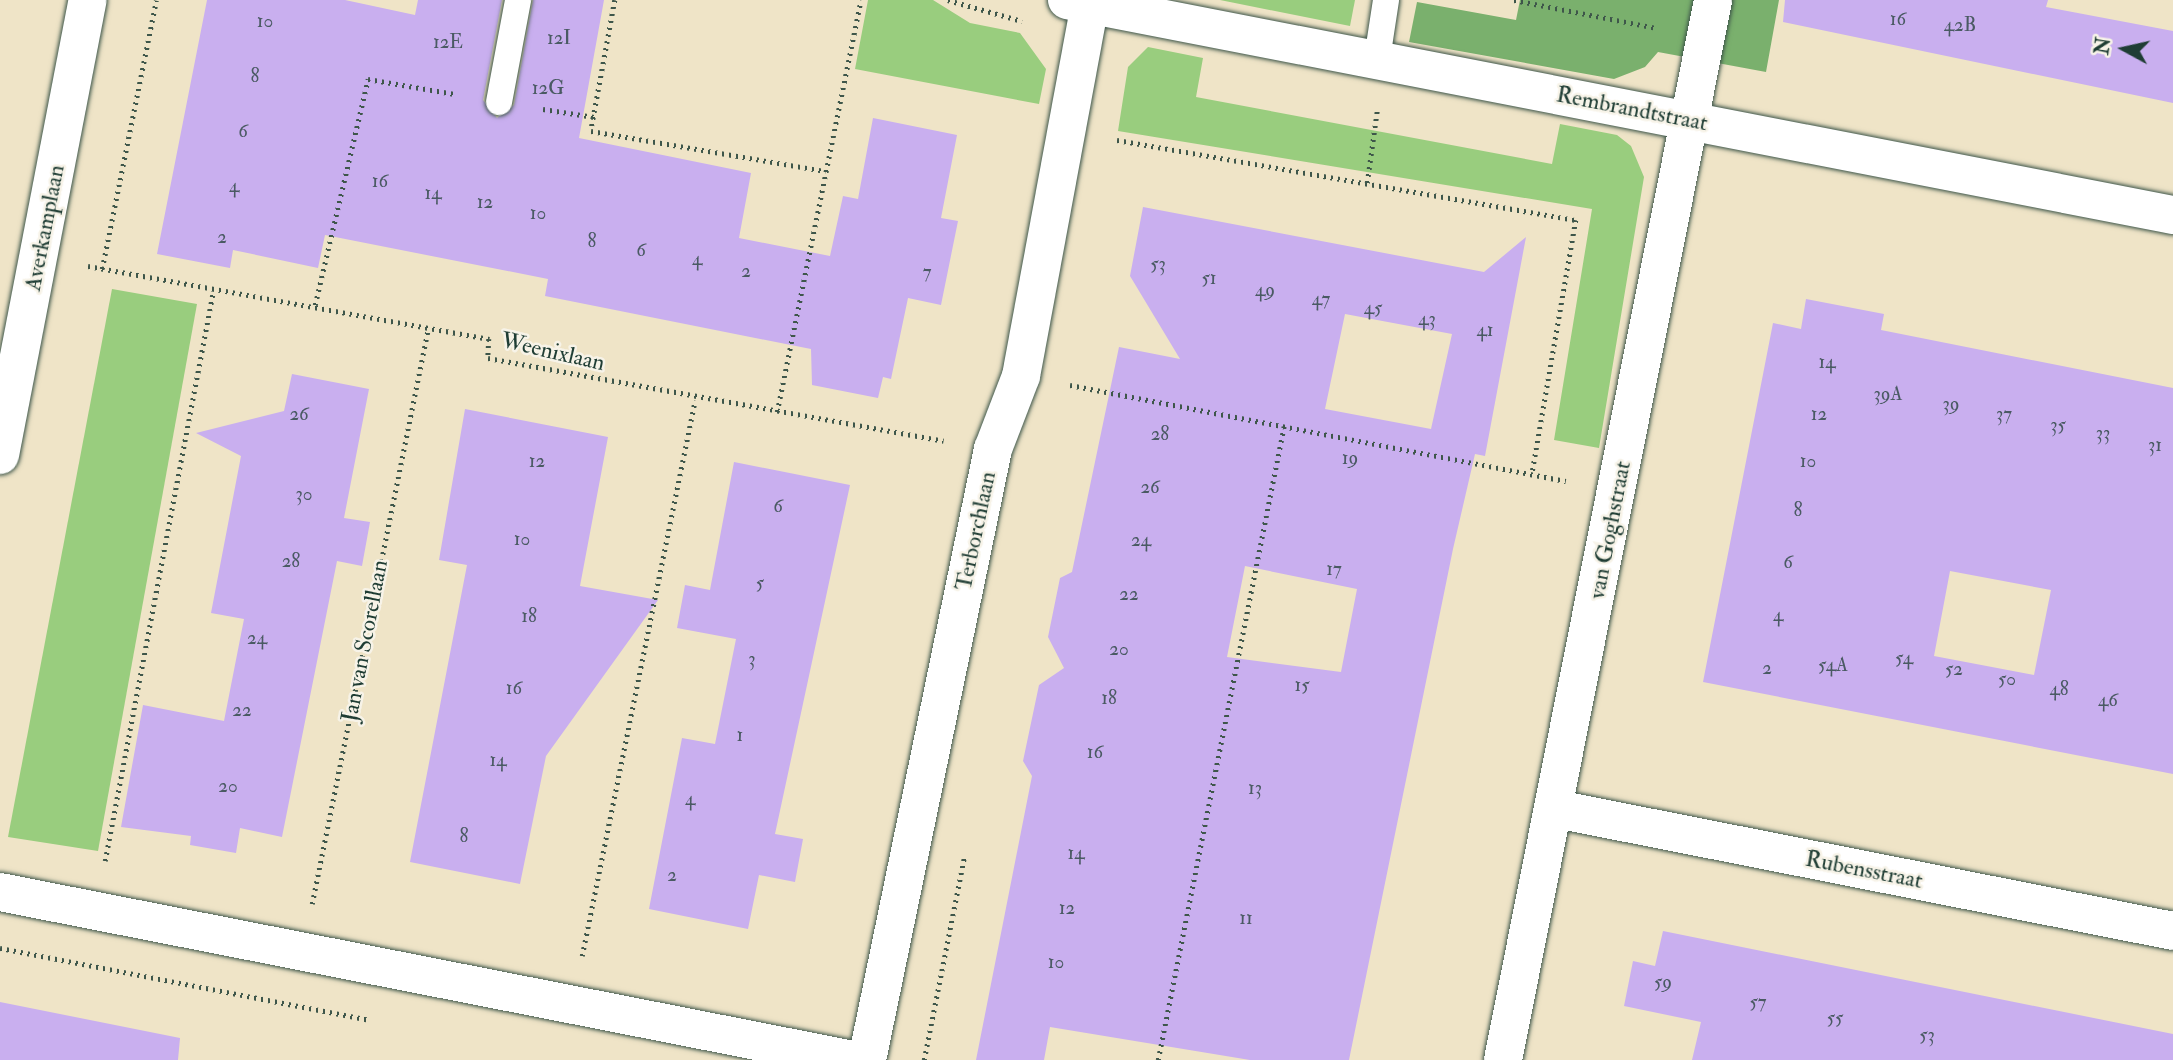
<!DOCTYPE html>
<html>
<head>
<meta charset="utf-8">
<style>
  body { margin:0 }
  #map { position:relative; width:2173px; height:1060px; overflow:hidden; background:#efe4c7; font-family:"IM FELL Double Pica",serif }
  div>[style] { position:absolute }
  .green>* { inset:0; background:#99cd7e }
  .forest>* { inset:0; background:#7ab06d }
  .building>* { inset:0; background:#c9afef }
  .path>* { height:4.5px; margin-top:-2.25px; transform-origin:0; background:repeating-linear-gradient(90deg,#3e564a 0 2px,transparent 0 7px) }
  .roads { filter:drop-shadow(0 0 2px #3e564a) drop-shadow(0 0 2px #3e564a) }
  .lane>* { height:26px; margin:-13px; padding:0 13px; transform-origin:13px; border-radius:13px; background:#fff }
  .street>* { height:38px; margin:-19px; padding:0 19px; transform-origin:19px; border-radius:19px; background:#fff }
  span { translate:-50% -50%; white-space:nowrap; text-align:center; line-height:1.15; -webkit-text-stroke:5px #f7f3e8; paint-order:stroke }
  .number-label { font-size:19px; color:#4a5a63 }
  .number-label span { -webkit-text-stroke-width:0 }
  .street-label { font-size:23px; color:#1f3d34 }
  .north { position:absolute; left:2089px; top:14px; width:70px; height:70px; -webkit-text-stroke:5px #f7f3e8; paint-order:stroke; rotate:278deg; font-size:19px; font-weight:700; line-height:28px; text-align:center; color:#1f3d34 }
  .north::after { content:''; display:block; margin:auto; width:24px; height:32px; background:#1f3d34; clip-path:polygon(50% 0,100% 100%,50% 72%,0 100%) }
</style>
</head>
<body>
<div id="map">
  <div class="green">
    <i style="clip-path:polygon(868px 0,933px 0,970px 23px,1020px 33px,1046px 69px,1039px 104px,855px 69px)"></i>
    <i style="clip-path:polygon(1220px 0,1355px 0,1350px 26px)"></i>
    <i style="clip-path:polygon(1148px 47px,1203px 58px,1196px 97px,1552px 164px,1560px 124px,1617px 135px,1631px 146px,1644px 177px,1599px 448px,1554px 440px,1592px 209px,1118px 131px,1128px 67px)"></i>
    <i style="clip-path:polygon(112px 289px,197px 304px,98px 851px,8px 837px)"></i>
  </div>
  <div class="forest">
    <i style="clip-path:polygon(1520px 0,1779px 0,1766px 72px,1658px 52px,1645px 67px,1614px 79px,1409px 42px,1417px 2px,1516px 20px)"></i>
  </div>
  <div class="building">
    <i style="clip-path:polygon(207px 0,345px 0,415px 15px,418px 0,502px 0,483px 100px,497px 118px,514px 105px,533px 0,604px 0,579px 138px,751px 173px,739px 238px,830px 256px,843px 196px,858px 199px,873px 118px,957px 135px,941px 218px,958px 221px,941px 305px,908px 298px,891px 379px,883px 377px,878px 398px,812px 385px,811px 349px,545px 296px,548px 279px,325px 235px,318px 268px,233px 250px,230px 268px,157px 254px)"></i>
    <i style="clip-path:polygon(1785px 0,2048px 0,2046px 7px,2173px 31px,2173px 103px,1783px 22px)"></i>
    <i style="clip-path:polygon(evenodd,1143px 207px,1484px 272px,1526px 237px,1485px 456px,1475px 454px,1453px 549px,1349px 1060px,1250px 1060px,1050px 1027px,1044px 1060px,976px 1060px,1032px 776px,1023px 761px,1039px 685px,1064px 668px,1048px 637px,1060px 578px,1072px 572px,1119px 347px,1180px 359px,1130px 276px,1143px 207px,1345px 314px,1452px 334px,1431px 429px,1325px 409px,1345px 314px,1143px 207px,1245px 566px,1357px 589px,1341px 672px,1227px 657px,1245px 566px)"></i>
    <i style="clip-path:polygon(evenodd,1806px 299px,1884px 314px,1881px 330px,2173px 388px,2173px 774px,1703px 682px,1773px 323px,1801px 329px,1806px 299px,1950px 571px,2051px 590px,2034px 675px,1934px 656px,1950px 571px)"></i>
    <i style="clip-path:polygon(292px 374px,369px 389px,344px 518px,370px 522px,362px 566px,337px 561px,282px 837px,240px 828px,236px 853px,190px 845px,191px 836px,121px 827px,143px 705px,224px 721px,244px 619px,211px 613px,241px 456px,196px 433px,284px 411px)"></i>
    <i style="clip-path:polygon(465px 409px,608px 437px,580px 586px,658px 600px,546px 756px,520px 884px,410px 862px,467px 565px,439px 560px)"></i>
    <i style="clip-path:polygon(734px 462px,850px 485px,775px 834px,803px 839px,795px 882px,759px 875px,748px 929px,649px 909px,682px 738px,715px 744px,736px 639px,677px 628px,685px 585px,710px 590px)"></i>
    <i style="clip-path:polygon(1663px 931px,2173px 1034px,2173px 1060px,1692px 1060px,1701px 1022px,1624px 1006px,1633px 961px,1655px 966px)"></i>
    <i style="clip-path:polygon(0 1002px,180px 1038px,178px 1060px,0 1060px)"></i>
  </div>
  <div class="path">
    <i style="left:615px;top:0;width:133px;rotate:100.4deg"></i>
    <i style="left:591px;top:131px;width:238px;rotate:9.7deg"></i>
    <i style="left:948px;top:0;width:77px;rotate:15.8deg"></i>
    <i style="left:1514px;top:0;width:146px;rotate:11.1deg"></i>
    <i style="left:543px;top:109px;width:52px;rotate:8.9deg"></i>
    <i style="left:1117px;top:140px;width:466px;rotate:9.9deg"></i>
    <i style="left:1576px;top:220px;width:258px;rotate:99.8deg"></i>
    <i style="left:1367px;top:183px;width:73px;rotate:-82.1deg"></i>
    <i style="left:88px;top:266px;width:408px;rotate:10.3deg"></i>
    <i style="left:489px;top:339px;width:19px;rotate:93deg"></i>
    <i style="left:488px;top:358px;width:463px;rotate:10.3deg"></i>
    <i style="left:102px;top:269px;width:274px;rotate:-78.6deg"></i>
    <i style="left:315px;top:305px;width:232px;rotate:-76.8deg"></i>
    <i style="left:368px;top:79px;width:88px;rotate:9.8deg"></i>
    <i style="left:1070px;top:385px;width:505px;rotate:10.95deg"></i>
    <i style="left:777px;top:412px;width:420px;rotate:-78.5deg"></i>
    <i style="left:105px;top:861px;width:579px;rotate:-79.25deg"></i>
    <i style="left:312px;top:904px;width:587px;rotate:-78.59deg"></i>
    <i style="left:0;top:948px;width:377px;rotate:11deg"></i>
    <i style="left:582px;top:956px;width:567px;rotate:-78.51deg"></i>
    <i style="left:924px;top:1060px;width:206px;rotate:-78.8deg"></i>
    <i style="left:1158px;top:1060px;width:646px;rotate:-78.76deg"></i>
  </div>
  <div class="roads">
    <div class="lane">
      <i style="left:1377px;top:59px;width:60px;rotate:-81.3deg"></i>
      <i style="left:499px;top:102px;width:104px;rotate:-79.4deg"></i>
    </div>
    <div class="street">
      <i style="left:1067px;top:0;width:1127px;rotate:11deg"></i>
      <i style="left:0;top:455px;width:463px;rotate:-79.1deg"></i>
      <i style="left:1556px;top:809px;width:629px;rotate:11.18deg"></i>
      <i style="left:0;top:892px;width:869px;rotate:11.14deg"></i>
      <i style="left:867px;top:1060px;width:624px;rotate:-78.35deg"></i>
      <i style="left:993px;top:449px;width:78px;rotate:-69deg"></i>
      <i style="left:1021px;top:376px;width:377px;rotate:-79.5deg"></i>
      <i style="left:1503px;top:1060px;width:1081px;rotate:-78.79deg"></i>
    </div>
  </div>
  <div class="number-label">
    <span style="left:1898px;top:20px">16</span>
    <span style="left:265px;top:22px">10</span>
    <span style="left:1960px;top:26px">42B</span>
    <span style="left:559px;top:39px">12I</span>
    <span style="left:448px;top:43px">12E</span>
    <span style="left:255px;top:77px">8</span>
    <span style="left:548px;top:89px">12G</span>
    <span style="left:243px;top:132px">6</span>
    <span style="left:380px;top:182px">16</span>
    <span style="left:234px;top:187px">4</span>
    <span style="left:433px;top:194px">14</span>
    <span style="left:485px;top:203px">12</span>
    <span style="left:538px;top:214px">10</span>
    <span style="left:222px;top:238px">2</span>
    <span style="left:592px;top:242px">8</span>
    <span style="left:641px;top:251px">6</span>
    <span style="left:697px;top:260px">4</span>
    <span style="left:1158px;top:265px">53</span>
    <span style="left:746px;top:272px">2</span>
    <span style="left:927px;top:273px">7</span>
    <span style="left:1209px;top:279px">51</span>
    <span style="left:1265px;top:291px">49</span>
    <span style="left:1321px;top:300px">47</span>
    <span style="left:1373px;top:309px">45</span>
    <span style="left:1427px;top:320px">43</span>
    <span style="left:1485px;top:331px">41</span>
    <span style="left:1827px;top:363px">14</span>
    <span style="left:1888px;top:395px">39A</span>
    <span style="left:1951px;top:405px">39</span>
    <span style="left:299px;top:415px">26</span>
    <span style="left:1819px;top:415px">12</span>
    <span style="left:2004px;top:415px">37</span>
    <span style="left:2058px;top:426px">35</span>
    <span style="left:2103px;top:434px">33</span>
    <span style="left:1160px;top:435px">28</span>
    <span style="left:2155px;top:446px">31</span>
    <span style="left:1350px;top:459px">19</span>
    <span style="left:537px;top:462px">12</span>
    <span style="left:1808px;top:462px">10</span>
    <span style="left:1150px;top:488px">26</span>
    <span style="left:304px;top:495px">30</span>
    <span style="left:778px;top:507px">6</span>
    <span style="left:1798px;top:511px">8</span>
    <span style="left:522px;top:540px">10</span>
    <span style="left:1141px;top:541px">24</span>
    <span style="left:291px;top:562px">28</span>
    <span style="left:1788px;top:563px">6</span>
    <span style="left:1334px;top:570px">17</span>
    <span style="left:760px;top:584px">5</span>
    <span style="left:1129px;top:595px">22</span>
    <span style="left:1778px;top:616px">4</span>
    <span style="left:529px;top:617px">18</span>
    <span style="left:257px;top:639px">24</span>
    <span style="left:1119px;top:650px">20</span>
    <span style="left:1904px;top:659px">54</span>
    <span style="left:752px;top:660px">3</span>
    <span style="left:1833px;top:666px">54A</span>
    <span style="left:1767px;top:669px">2</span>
    <span style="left:1954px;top:670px">52</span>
    <span style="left:2007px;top:680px">50</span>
    <span style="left:1302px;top:686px">15</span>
    <span style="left:514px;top:689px">16</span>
    <span style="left:2059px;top:690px">48</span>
    <span style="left:1109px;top:699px">18</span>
    <span style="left:2108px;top:701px">46</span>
    <span style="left:242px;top:711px">22</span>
    <span style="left:740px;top:736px">1</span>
    <span style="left:1095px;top:753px">16</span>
    <span style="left:498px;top:761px">14</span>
    <span style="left:228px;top:787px">20</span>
    <span style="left:1255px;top:789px">13</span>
    <span style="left:690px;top:800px">4</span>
    <span style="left:464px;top:837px">8</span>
    <span style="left:1076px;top:854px">14</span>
    <span style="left:672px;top:876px">2</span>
    <span style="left:1067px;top:909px">12</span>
    <span style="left:1246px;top:919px">11</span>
    <span style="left:1056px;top:963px">10</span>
    <span style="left:1663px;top:983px">59</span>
    <span style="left:1758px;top:1003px">57</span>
    <span style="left:1835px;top:1019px">55</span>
    <span style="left:1927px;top:1036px">53</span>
  </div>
  <div class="street-label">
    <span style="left:1632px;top:109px;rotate:11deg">Rembrandtstraat</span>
    <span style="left:45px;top:228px;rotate:-79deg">Averkamplaan</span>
    <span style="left:553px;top:352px;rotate:13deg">Weenixlaan</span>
    <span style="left:1610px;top:530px;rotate:-79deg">van Goghstraat</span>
    <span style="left:976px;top:531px;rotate:-78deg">Terborchlaan</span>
    <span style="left:365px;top:641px;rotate:-79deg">Jan van Scorellaan</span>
    <span style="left:1864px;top:870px;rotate:11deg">Rubensstraat</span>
  </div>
  <div class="north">N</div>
</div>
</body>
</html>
